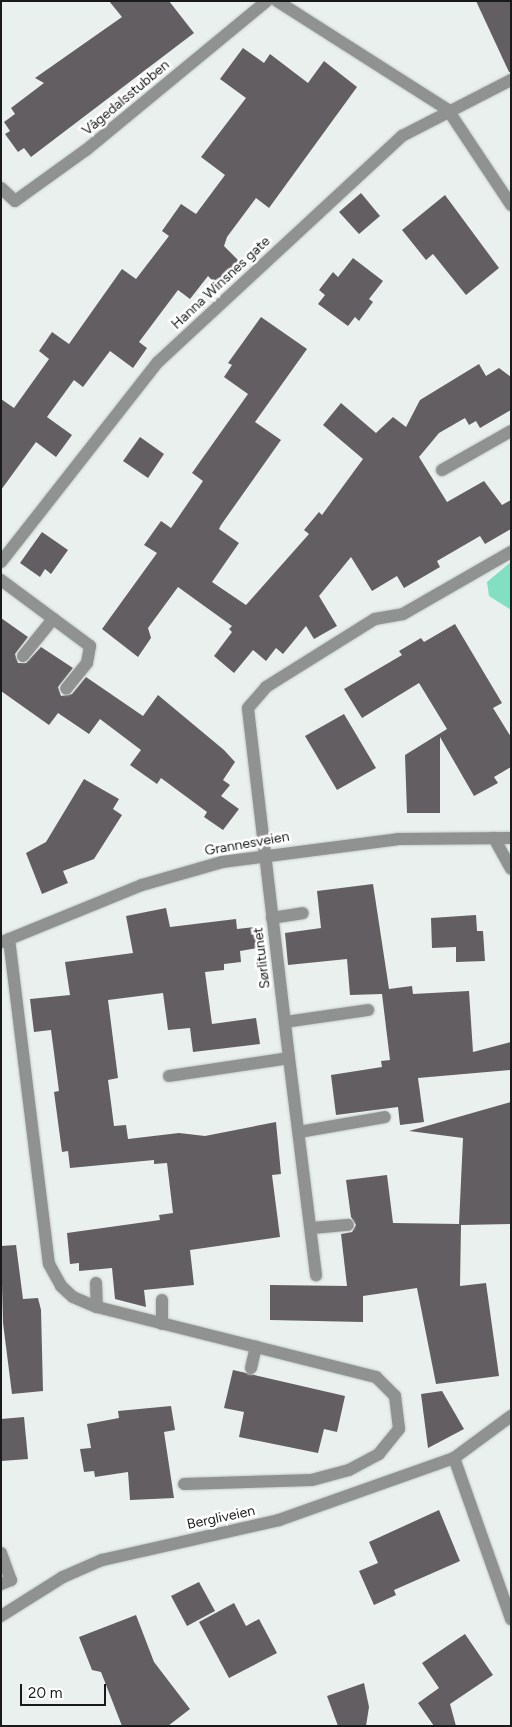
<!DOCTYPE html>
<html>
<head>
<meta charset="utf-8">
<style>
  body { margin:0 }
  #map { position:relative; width:512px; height:1727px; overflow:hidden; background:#e9f0ed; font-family:Figtree,sans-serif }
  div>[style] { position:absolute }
  .green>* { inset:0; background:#83dfc1 }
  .building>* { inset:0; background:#635e61 }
  .roads { filter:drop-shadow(0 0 1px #c4cac7) drop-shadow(0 0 1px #c4cac7) }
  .minor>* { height:12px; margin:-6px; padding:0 6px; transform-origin:6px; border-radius:6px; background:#8f9291 }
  span { translate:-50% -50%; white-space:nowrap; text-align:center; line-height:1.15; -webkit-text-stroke:5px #fff; paint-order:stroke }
  .street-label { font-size:14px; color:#191b1a }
  .frame { position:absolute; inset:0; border:2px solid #191b1a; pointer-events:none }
  .scale { position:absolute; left:20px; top:1684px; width:86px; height:22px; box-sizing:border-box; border:2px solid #191b1a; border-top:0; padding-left:6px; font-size:15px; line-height:18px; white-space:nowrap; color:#191b1a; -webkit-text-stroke:4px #fff; paint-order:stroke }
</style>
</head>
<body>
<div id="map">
  <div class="green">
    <i style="clip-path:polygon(511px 562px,511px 610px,489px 596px,487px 582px)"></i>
  </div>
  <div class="building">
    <i style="clip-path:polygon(109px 1px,169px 1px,194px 33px,31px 157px,24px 148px,18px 152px,5px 134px,10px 131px,4px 122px,15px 114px,11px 108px,44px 83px,35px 78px,122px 17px)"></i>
    <i style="clip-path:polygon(476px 1px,511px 1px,511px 72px,509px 72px)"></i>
    <i style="clip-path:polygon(243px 48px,264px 63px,270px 54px,308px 83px,324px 61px,357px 87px,269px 208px,256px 198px,227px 237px,224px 246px,242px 264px,219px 287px,208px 276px,190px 299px,178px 290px,139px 342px,147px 348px,133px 368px,110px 351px,83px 387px,74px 380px,47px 417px,72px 435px,56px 457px,36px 442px,1px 490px,1px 399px,14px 408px,49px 359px,39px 351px,52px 332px,69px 344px,122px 269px,136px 279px,169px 236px,162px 231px,181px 204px,196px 214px,225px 175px,201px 157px,246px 98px,220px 79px)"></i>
    <i style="clip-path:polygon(361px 193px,380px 216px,359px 234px,339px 212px)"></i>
    <i style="clip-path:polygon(445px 195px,499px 268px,466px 295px,433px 254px,426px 260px,402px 230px)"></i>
    <i style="clip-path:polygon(353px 258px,383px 281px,369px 299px,373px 302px,359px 321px,355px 317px,348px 326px,318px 304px,325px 295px,319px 290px,333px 272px,338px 277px)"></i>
    <i style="clip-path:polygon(261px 317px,307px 349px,255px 422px,281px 440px,221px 525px,219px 529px,239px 543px,212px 582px,246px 605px,309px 534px,304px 530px,319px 512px,322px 515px,363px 459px,323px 425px,341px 403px,376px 433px,393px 417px,406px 427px,420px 400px,479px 364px,486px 376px,499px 368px,511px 377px,511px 410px,480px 428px,476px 421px,469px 425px,465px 418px,439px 433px,419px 457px,447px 502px,484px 481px,502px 505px,511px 500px,511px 529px,485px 544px,480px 536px,437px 561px,440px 567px,404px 588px,397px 576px,372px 591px,351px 557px,319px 596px,337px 626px,314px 639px,306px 626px,283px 654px,276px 648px,266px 661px,253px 650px,234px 673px,214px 656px,232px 632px,229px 629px,232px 626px,178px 587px,148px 628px,151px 638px,138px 657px,102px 629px,157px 553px,144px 545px,161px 521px,171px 528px,203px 481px,192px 473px,248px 394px,224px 377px,232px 365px,228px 363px)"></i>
    <i style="clip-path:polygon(140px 437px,164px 454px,148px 478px,123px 461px)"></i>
    <i style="clip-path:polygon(42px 532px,68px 550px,51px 574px,45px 569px,40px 577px,20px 563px)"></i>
    <i style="clip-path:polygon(1px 618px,28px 637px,15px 654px,18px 663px,26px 663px,41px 647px,73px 668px,58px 687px,61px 696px,72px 694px,86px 677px,143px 716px,158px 695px,224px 750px,235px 762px,223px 780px,230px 785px,221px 796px,239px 809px,223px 830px,204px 817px,207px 812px,161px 778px,157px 784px,130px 765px,141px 750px,100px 719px,89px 734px,58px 713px,49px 725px,1px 691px)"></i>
    <i style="clip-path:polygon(455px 624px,502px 703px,493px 708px,511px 737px,511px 767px,494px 777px,498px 783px,474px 796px,440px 737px,440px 813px,407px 813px,405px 755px,447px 729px,419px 683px,362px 718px,344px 689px,402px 655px,399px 651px,421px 638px,424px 642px)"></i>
    <i style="clip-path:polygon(344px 714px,376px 768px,337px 790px,305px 736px)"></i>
    <i style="clip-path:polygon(84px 779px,119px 799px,113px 809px,122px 815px,94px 859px,63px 871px,68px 883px,42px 894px,26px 853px,46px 842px)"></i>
    <i style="clip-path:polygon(373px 884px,389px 989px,412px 986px,413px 994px,469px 991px,473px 1052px,511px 1042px,511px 1070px,418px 1078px,424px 1122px,400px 1125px,398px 1107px,336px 1115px,331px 1075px,382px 1067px,381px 1061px,390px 1060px,382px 994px,350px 995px,347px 959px,288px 965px,285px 933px,321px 928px,317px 891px)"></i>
    <i style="clip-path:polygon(166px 908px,170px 927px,236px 919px,237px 929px,255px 927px,257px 948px,240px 951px,241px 962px,224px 964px,224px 970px,205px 972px,212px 1024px,256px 1018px,260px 1044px,193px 1052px,190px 1028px,168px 1030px,163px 993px,108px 1000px,118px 1078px,108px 1080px,114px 1126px,126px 1125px,128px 1139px,179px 1133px,205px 1136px,276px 1122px,281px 1174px,272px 1175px,280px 1237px,190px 1250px,194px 1285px,144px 1290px,146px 1307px,115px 1299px,112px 1268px,79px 1271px,79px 1263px,70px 1264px,67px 1233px,160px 1220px,159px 1215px,173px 1213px,167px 1163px,154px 1164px,154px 1160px,70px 1168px,68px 1151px,62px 1152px,54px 1092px,59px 1091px,51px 1030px,34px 1032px,30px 999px,70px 995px,65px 962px,133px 953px,126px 916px)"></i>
    <i style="clip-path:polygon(476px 915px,477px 931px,483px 931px,485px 961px,456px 962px,456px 947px,432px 948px,431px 918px)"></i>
    <i style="clip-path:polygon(511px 1102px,511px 1224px,461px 1225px,460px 1286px,486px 1283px,499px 1376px,436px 1384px,417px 1288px,363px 1296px,363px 1322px,270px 1320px,270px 1285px,347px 1286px,341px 1234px,352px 1232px,356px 1225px,351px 1217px,346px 1180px,387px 1175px,393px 1223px,459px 1224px,463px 1138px,409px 1131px)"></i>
    <i style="clip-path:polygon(16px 1245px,23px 1299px,38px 1298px,41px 1310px,43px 1391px,12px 1394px,3px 1323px,1px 1246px)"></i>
    <i style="clip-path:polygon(233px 1370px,345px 1396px,337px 1432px,324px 1429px,318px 1453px,239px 1437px,244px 1412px,224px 1408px)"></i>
    <i style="clip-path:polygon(442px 1391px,464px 1429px,428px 1448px,421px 1394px)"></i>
    <i style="clip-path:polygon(171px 1406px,175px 1430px,164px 1432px,174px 1498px,130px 1500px,128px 1472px,95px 1477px,94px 1471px,84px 1472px,80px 1449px,91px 1448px,87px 1424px,119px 1418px,118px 1411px)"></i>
    <i style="clip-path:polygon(24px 1417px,28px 1459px,1px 1461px,1px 1419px)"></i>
    <i style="clip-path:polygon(439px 1510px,460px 1561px,394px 1590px,396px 1595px,374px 1605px,359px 1571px,378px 1563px,369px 1542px)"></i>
    <i style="clip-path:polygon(199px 1582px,215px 1611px,187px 1626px,171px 1596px)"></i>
    <i style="clip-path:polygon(234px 1603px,246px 1626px,259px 1619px,277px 1653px,229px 1678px,199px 1622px)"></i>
    <i style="clip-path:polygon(136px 1615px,154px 1662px,190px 1709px,168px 1726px,122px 1726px,101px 1672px,92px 1670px,79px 1637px)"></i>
    <i style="clip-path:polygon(465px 1634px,493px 1675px,450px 1704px,456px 1726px,434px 1726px,418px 1703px,439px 1688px,422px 1663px)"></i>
    <i style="clip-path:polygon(364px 1683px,369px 1707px,366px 1726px,338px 1726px,327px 1696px)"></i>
  </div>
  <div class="roads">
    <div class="minor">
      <i style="left:277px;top:1px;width:203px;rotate:32.5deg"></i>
      <i style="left:448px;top:110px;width:114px;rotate:56.4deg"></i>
      <i style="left:1px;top:188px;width:19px;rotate:43deg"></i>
      <i style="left:15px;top:201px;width:87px;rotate:-35.7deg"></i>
      <i style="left:86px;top:150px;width:234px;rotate:-39.5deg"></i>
      <i style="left:442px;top:470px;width:79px;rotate:-29.5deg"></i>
      <i style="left:1px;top:562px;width:254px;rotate:-51.9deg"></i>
      <i style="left:158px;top:362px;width:333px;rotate:-42.8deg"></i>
      <i style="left:402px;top:136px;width:123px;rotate:-27.2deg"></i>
      <i style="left:1px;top:580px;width:111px;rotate:36.6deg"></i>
      <i style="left:90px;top:646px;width:17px;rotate:100deg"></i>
      <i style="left:87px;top:663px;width:33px;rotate:129deg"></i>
      <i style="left:23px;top:656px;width:48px;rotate:-51deg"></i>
      <i style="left:494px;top:838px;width:35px;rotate:61deg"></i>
      <i style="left:272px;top:918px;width:31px;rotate:-9deg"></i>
      <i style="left:9px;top:939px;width:327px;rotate:83deg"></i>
      <i style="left:49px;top:1264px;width:25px;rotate:61deg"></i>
      <i style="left:61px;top:1286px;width:16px;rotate:43deg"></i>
      <i style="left:73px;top:1297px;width:26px;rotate:23deg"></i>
      <i style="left:97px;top:1307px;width:288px;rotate:14.1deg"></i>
      <i style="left:376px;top:1377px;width:27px;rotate:45deg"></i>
      <i style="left:395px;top:1396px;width:33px;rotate:83deg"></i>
      <i style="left:399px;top:1429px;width:32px;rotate:129deg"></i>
      <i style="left:379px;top:1454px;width:34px;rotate:152deg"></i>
      <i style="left:349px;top:1470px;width:39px;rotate:165deg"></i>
      <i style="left:311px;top:1480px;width:127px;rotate:178.2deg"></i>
      <i style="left:2px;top:942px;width:151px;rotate:-22.2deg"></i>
      <i style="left:142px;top:885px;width:83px;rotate:-16deg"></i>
      <i style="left:222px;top:862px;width:177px;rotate:-7.4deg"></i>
      <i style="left:398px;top:839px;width:113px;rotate:-0.5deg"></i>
      <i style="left:285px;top:1022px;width:84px;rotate:-8.2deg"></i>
      <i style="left:289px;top:1058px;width:219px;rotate:82.9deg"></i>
      <i style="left:169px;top:1076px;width:121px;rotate:-8.5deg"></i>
      <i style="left:289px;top:1058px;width:352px;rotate:-96.7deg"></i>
      <i style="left:248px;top:708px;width:28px;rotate:-49deg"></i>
      <i style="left:266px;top:687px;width:128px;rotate:-32deg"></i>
      <i style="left:375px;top:619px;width:28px;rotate:-10deg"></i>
      <i style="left:403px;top:614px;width:125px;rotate:-29.9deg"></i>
      <i style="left:299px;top:1132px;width:87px;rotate:-9.9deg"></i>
      <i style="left:312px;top:1228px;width:36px;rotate:-5deg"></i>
      <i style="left:96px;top:1283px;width:24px;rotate:88deg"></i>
      <i style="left:162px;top:1300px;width:24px;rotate:90deg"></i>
      <i style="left:251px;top:1368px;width:22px;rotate:-77deg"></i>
      <i style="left:454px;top:1458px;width:171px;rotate:70.5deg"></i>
      <i style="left:1px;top:1553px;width:29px;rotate:70deg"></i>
      <i style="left:11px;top:1580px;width:11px;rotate:158deg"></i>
      <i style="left:1px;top:1616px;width:73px;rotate:-32.2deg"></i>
      <i style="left:63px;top:1577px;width:43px;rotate:-23.6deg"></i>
      <i style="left:102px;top:1560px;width:181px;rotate:-12.7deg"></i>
      <i style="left:279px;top:1520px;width:186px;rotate:-19.5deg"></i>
      <i style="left:454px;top:1458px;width:71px;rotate:-36.4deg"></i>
    </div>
  </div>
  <div class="street-label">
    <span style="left:126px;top:98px;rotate:-40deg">Vågedalsstubben</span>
    <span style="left:221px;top:283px;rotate:-43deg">Hanna Winsnes gate</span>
    <span style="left:247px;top:844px;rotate:-10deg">Grannesveien</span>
    <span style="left:262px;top:958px;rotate:-97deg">Sørlitunet</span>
    <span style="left:221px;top:1518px;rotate:-12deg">Bergliveien</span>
  </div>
  <div class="frame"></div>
  <div class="scale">20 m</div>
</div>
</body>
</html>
